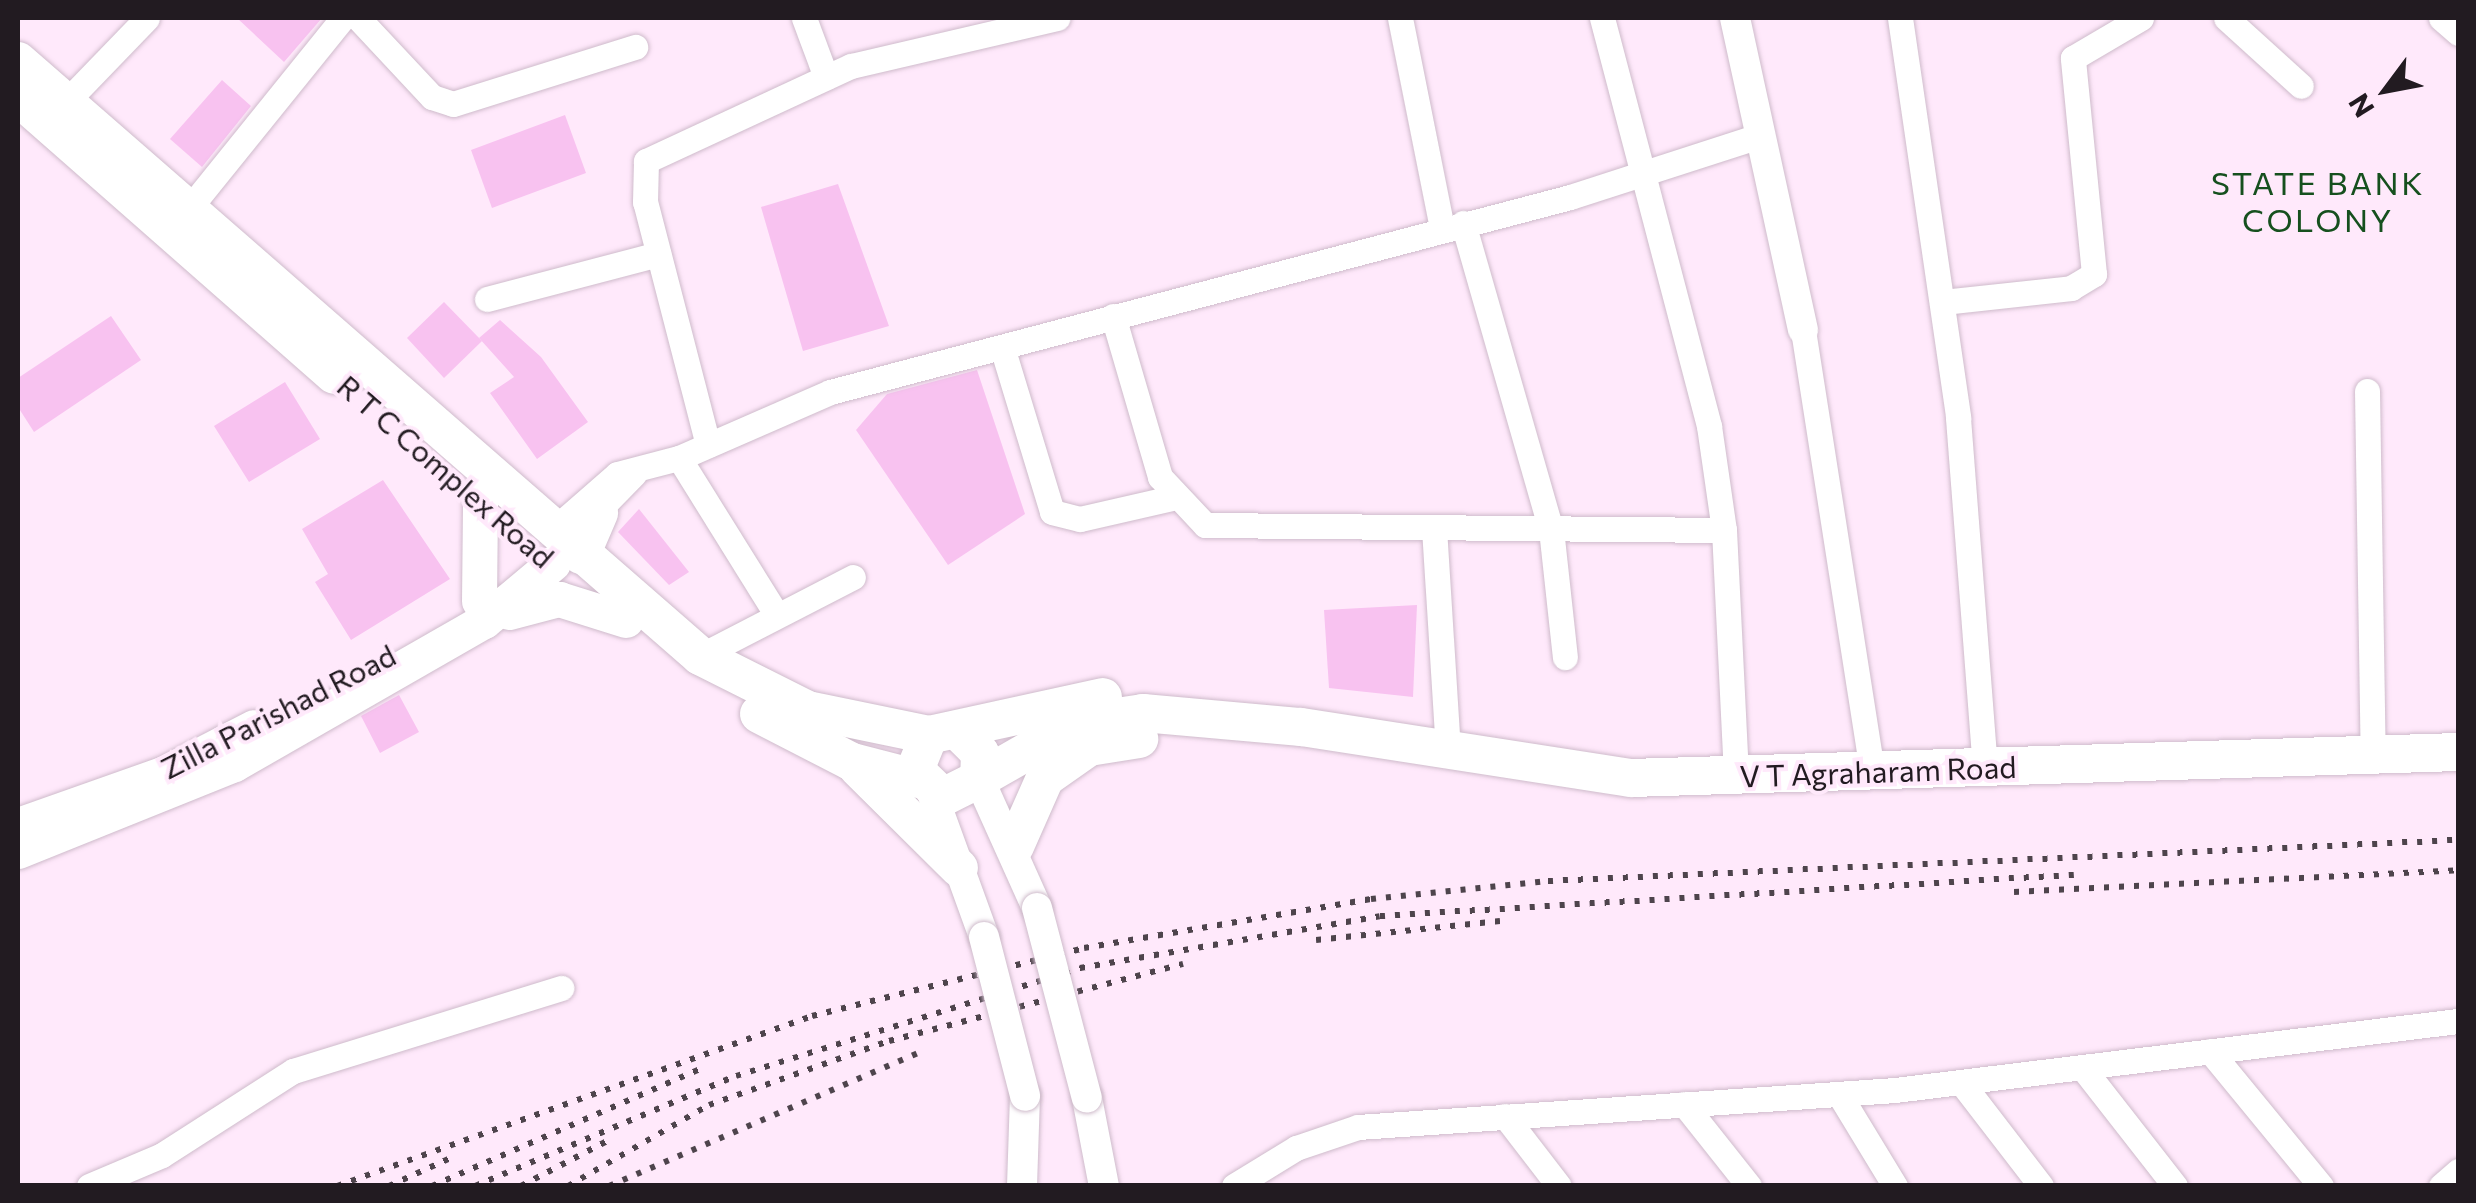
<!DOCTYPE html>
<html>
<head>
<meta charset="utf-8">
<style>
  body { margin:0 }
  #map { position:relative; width:2476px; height:1203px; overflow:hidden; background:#ffe9fb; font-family:Commissioner,sans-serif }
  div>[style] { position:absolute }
  .building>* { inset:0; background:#f8c2f0 }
  .roads { filter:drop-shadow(0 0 2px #cfbbcb) drop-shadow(0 0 2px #cfbbcb) }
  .minor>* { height:25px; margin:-12.5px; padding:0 12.5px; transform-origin:12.5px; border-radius:12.5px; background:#fff }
  .tertiary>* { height:30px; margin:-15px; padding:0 15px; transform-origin:15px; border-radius:15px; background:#fff }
  .secondary>* { height:35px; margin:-17.5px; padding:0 17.5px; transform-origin:17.5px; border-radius:17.5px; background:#fff }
  .primary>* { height:38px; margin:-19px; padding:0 19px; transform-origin:19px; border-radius:19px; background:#fff }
  .rail>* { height:6px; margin-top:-3px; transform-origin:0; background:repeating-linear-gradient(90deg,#4e444c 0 5px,transparent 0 15px) }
  .bridges { filter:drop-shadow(0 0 2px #cfbbcb) drop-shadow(0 0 2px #cfbbcb) }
  .tertiary-bridge>* { height:30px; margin:-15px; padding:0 15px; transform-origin:15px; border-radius:15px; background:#fff }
  span { translate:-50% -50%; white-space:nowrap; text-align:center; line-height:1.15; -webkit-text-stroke:8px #ffe9fb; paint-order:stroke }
  .street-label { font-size:30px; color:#221b21 }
  .neighbourhood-label { font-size:32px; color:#16501e; letter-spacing:2.5px }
  .frame { position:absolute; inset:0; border:20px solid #221b21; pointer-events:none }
  .north { position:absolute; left:2336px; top:40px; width:100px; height:100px; -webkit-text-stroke:8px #ffe9fb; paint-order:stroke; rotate:238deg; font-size:28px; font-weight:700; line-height:40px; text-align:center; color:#221b21 }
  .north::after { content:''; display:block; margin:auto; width:35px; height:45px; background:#221b21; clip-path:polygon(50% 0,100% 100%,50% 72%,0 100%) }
</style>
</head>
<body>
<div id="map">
  <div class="building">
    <i style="clip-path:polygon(237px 18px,322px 18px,284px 62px)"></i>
    <i style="clip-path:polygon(222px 80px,251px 106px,202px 167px,170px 139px)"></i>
    <i style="clip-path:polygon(565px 115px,586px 173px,492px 208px,471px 150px)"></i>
    <i style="clip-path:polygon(838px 184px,889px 326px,803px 351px,761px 207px)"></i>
    <i style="clip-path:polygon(444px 302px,482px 341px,444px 378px,407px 338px)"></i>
    <i style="clip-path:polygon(111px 316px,141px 360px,34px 432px,18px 407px,18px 378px)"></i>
    <i style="clip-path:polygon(500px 320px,541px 357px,588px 422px,537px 459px,490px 393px,514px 377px,479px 338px)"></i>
    <i style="clip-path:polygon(977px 370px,1025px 514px,948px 565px,856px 430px,887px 394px)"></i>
    <i style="clip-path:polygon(285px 382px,320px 439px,249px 482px,214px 426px)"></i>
    <i style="clip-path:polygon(383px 480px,450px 579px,351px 640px,315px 582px,328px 574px,302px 529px)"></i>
    <i style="clip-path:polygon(639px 509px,689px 572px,669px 585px,618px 532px)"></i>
    <i style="clip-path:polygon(1417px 605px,1413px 697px,1329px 688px,1324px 610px)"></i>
    <i style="clip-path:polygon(399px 695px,419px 732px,380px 753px,361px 716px)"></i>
  </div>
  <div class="roads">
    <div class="minor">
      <i style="left:358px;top:18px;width:108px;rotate:46.9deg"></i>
      <i style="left:432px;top:97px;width:22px;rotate:18deg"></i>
      <i style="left:453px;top:104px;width:191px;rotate:-17.4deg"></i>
      <i style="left:804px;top:18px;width:63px;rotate:69.6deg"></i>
      <i style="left:1400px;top:18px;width:214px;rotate:78.7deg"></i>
      <i style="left:1602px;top:18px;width:422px;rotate:75.3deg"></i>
      <i style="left:1709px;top:426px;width:105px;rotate:81.8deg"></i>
      <i style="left:1724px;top:530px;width:245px;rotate:87.2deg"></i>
      <i style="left:1900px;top:18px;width:404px;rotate:81.7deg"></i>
      <i style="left:1958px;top:418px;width:351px;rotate:85.6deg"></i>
      <i style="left:2226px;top:18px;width:101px;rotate:42.2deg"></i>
      <i style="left:2441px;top:18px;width:23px;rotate:41deg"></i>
      <i style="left:65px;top:103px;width:118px;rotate:-46deg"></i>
      <i style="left:187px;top:211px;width:248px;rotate:-51.1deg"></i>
      <i style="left:1463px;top:223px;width:318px;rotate:74deg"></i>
      <i style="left:1551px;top:529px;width:129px;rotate:83.8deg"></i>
      <i style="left:487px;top:299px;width:177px;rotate:-14.7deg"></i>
      <i style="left:1943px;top:302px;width:129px;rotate:-6.2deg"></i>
      <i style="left:2071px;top:288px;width:27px;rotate:-31deg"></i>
      <i style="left:2094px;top:274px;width:217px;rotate:-95.6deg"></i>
      <i style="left:2073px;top:58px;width:79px;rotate:-30.5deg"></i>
      <i style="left:1113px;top:316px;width:168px;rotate:73.7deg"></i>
      <i style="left:1160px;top:477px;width:66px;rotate:46.8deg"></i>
      <i style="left:1205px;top:525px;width:519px;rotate:0.55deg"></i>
      <i style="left:1803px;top:330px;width:446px;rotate:81.1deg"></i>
      <i style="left:1002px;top:347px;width:172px;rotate:73.1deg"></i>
      <i style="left:1052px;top:512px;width:29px;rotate:14deg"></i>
      <i style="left:1080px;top:519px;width:94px;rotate:-12.9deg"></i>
      <i style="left:2367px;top:391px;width:365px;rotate:89.1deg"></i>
      <i style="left:708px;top:445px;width:251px;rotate:-104.5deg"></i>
      <i style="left:645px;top:202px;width:41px;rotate:-88.6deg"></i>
      <i style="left:646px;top:161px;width:226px;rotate:-24.9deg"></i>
      <i style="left:851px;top:66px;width:212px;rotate:-13.1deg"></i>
      <i style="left:679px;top:458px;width:184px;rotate:58.1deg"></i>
      <i style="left:586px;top:523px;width:69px;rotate:-45.6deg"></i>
      <i style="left:1434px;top:528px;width:221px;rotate:86.4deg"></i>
      <i style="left:552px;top:531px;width:86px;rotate:-41.2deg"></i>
      <i style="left:617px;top:474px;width:64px;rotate:-14.5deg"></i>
      <i style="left:679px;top:458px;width:165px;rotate:-23.6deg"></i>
      <i style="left:830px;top:392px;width:765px;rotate:-14.76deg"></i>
      <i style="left:1570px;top:197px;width:199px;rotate:-17.9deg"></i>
      <i style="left:700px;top:656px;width:172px;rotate:-27.3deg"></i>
      <i style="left:2210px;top:1051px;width:175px;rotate:50.6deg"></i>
      <i style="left:2082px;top:1067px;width:151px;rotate:52deg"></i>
      <i style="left:1961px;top:1082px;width:131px;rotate:52.4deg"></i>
      <i style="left:1839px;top:1094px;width:108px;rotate:58.7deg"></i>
      <i style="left:1684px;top:1104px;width:105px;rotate:51.6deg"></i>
      <i style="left:1505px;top:1116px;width:88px;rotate:52.4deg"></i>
      <i style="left:89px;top:1186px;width:79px;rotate:-23deg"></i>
      <i style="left:162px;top:1155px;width:156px;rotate:-32.7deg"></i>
      <i style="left:293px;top:1071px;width:281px;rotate:-17.2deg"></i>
      <i style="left:1234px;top:1186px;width:73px;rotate:-31.5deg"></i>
      <i style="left:1296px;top:1148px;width:65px;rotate:-18.7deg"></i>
      <i style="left:1358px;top:1127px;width:538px;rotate:-3.94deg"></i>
      <i style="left:1895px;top:1090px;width:567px;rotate:-6.99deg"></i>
      <i style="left:2441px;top:1186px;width:23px;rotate:-41deg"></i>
    </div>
    <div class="tertiary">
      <i style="left:1735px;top:18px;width:319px;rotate:77.7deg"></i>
      <i style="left:979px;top:779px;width:141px;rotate:65.8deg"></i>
      <i style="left:932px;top:793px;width:153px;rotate:70.1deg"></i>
      <i style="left:1087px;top:1098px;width:90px;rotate:79.1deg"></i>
      <i style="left:1022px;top:1186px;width:90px;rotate:-88.1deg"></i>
    </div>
    <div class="secondary">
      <i style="left:479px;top:601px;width:101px;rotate:-89.4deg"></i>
      <i style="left:509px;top:612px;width:52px;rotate:-14.6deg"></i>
      <i style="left:559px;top:599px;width:70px;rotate:17.4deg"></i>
      <i style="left:18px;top:825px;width:156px;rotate:-19.5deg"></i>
      <i style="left:165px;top:773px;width:100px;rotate:-27.3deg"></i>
      <i style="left:18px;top:851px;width:233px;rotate:-21.9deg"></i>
      <i style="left:234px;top:764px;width:288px;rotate:-29.8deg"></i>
      <i style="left:484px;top:621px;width:90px;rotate:-40deg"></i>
    </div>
    <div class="primary">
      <i style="left:18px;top:61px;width:905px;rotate:41.1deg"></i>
      <i style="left:700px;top:656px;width:121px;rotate:26.6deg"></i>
      <i style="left:808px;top:710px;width:124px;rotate:11.7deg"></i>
      <i style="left:18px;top:97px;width:421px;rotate:41.3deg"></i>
      <i style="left:581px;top:555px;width:46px;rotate:-66.8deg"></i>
      <i style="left:759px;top:714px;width:105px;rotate:27.3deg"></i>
      <i style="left:852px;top:762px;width:68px;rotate:14.4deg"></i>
      <i style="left:958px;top:731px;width:31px;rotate:45deg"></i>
      <i style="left:980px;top:753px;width:26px;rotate:92deg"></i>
      <i style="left:979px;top:779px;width:40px;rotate:153.4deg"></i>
      <i style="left:943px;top:797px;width:39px;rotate:-136deg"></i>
      <i style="left:915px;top:770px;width:38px;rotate:-68deg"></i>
      <i style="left:929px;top:735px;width:178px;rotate:-12.3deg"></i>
      <i style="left:858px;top:768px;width:142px;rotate:44.7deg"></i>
      <i style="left:979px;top:779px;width:113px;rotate:-29.7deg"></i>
      <i style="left:1077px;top:723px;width:67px;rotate:-8.6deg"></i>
      <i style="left:1143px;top:713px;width:159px;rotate:5.1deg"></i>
      <i style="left:1301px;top:727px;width:334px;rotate:8.8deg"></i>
      <i style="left:1631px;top:778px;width:827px;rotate:-1.8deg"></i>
      <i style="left:1015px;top:846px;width:74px;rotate:-66.2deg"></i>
      <i style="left:1045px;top:778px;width:54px;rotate:-35.2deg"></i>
      <i style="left:1089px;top:747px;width:51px;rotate:-9.1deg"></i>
    </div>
  </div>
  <div class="rail">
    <i style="left:2014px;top:892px;width:445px;rotate:-2.8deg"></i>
    <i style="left:1316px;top:940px;width:185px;rotate:-5.9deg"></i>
    <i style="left:337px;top:1186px;width:505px;rotate:-19.69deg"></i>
    <i style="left:812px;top:1016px;width:280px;rotate:-14deg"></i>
    <i style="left:1084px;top:948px;width:291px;rotate:-9.7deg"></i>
    <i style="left:1371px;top:899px;width:178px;rotate:-5.8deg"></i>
    <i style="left:1548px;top:881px;width:911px;rotate:-2.58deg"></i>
    <i style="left:389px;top:1186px;width:70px;rotate:-24.4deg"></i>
    <i style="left:432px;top:1186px;width:295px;rotate:-23.6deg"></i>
    <i style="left:475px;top:1186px;width:283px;rotate:-22.9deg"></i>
    <i style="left:736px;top:1076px;width:361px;rotate:-17.4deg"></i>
    <i style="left:1080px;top:968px;width:304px;rotate:-9.8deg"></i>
    <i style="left:1380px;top:916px;width:705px;rotate:-3.41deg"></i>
    <i style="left:521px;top:1186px;width:102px;rotate:-27.6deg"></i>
    <i style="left:568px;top:1186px;width:163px;rotate:-29.9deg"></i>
    <i style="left:709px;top:1105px;width:191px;rotate:-19.6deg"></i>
    <i style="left:889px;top:1041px;width:304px;rotate:-14.7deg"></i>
    <i style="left:609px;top:1186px;width:339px;rotate:-23.3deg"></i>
  </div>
  <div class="bridges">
    <div class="tertiary-bridge">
      <i style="left:1037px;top:908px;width:196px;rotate:75.3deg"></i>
      <i style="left:984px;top:937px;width:164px;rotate:75.5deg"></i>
    </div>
  </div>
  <div class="street-label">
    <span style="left:446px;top:471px;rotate:41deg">R T C Complex Road</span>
    <span style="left:278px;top:711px;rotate:-27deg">Zilla Parishad Road</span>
    <span style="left:1878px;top:771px;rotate:-2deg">V T Agraharam Road</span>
  </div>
  <div class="neighbourhood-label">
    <span style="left:2318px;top:201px">STATE BANK<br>COLONY</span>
  </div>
  <div class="frame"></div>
  <div class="north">N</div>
</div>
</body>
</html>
